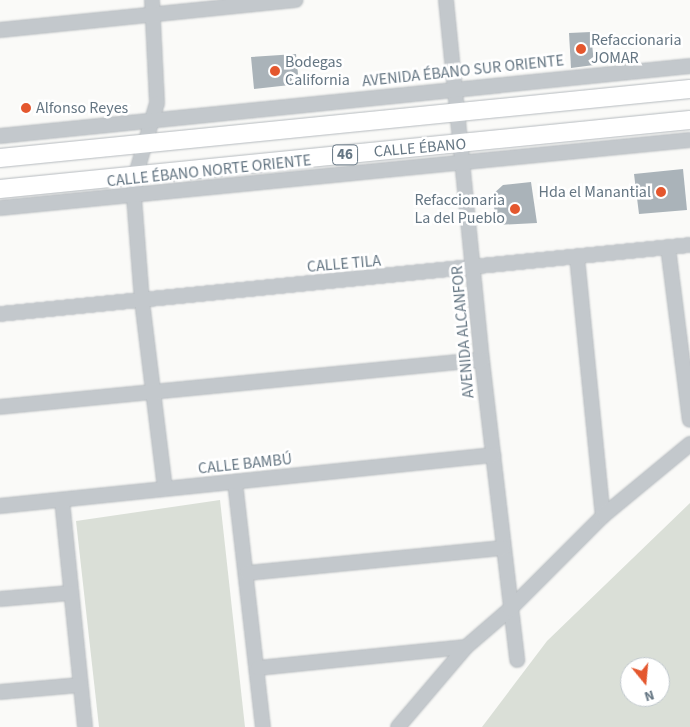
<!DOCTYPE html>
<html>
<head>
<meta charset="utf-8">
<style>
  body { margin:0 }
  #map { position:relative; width:690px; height:727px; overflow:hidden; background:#fafaf8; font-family:"Source Sans 3",sans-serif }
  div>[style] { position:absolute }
  .green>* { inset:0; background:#dadfd7 }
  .building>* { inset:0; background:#aab3b9 }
  .roads { filter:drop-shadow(0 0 1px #b5babe) drop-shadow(0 0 1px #b5babe) }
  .minor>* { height:14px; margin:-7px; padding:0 7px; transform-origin:7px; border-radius:7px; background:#c3c8cc }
  .major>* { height:18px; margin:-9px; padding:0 9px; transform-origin:9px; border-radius:9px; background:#fff }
  .dots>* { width:14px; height:14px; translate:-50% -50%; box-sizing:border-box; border:2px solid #fff; border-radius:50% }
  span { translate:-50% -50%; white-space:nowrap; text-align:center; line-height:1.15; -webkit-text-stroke:5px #fff; paint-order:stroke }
  .shield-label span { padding:1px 4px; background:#fff; border:1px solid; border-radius:4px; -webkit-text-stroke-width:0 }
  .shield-label { font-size:15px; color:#657683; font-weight:700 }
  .poi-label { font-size:16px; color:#657683 }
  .left { translate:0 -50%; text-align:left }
  .right { translate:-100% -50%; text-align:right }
  .street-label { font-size:16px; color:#657683 }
  .north { position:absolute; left:620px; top:657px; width:50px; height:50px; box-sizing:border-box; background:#fff; border:1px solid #c1c8cd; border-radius:50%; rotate:163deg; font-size:14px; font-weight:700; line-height:20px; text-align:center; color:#657683 }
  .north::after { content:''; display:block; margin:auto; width:18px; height:22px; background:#e4572e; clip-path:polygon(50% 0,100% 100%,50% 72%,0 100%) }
</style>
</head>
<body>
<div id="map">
  <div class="green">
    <i style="clip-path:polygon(220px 500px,245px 727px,99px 727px,76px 521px)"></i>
    <i style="clip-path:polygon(evenodd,690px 503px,690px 727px,482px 727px,547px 641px,690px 503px,630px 667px,660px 667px,660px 697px,630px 697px,630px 667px)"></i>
  </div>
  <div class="building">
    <i style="clip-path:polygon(591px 32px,594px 65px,571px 68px,569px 33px)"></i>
    <i style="clip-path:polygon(296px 54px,299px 84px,254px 89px,251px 57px)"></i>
    <i style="clip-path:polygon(683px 169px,687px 210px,639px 214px,634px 174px)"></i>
    <i style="clip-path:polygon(531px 182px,537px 223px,497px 225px,492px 195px,503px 185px)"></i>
  </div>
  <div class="roads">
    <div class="minor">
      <i style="left:152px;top:0;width:103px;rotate:87.2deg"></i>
      <i style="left:157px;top:103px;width:74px;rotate:106.5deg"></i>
      <i style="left:136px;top:174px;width:23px;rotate:95deg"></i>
      <i style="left:134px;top:197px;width:104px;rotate:85.6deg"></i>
      <i style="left:142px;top:301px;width:189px;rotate:83deg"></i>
      <i style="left:446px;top:0;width:362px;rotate:84.3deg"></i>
      <i style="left:482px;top:360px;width:302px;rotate:83.3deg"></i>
      <i style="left:0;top:30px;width:297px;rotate:-5.8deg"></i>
      <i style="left:0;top:136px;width:694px;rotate:-5.79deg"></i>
      <i style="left:0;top:208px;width:693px;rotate:-5.63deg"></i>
      <i style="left:668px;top:247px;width:174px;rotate:82.8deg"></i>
      <i style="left:577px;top:257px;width:260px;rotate:84.3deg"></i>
      <i style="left:0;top:314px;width:693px;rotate:-5.71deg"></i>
      <i style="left:0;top:407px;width:484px;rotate:-5.6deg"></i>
      <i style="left:235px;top:482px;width:247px;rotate:83.5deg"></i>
      <i style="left:62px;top:500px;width:228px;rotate:84.2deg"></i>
      <i style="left:0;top:506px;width:496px;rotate:-5.9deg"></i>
      <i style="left:247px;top:573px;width:257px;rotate:-5.6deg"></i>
      <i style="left:0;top:599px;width:70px;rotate:-4.9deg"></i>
      <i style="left:258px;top:668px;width:209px;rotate:-5.8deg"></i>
      <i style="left:0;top:692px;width:80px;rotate:-5deg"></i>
      <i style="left:398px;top:727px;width:105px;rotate:-49.6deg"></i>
      <i style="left:466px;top:647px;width:58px;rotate:-40.8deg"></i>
      <i style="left:510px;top:609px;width:132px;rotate:-45deg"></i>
      <i style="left:603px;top:516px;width:113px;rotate:-39.6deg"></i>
    </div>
    <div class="major">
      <i style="left:0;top:158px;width:693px;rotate:-5.71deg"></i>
      <i style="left:0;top:189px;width:693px;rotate:-5.71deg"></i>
    </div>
  </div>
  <div class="dots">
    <i style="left:581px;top:49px;background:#e4572e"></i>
    <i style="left:275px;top:71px;background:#e4572e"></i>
    <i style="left:26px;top:108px;background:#e4572e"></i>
    <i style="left:661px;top:192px;background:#e4572e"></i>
    <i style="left:515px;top:209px;background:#e4572e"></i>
  </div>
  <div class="shield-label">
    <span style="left:345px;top:155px">46</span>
  </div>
  <div class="poi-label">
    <span class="left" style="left:591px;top:49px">Refaccionaria<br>JOMAR</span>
    <span class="left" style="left:285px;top:71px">Bodegas<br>California</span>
    <span class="left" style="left:36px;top:108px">Alfonso Reyes</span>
    <span class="right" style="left:651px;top:192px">Hda el Manantial</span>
    <span class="right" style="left:505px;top:209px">Refaccionaria<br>La del Pueblo</span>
  </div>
  <div class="street-label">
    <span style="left:463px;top:71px;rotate:-6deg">AVENIDA ÉBANO SUR ORIENTE</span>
    <span style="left:420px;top:148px;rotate:-5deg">CALLE ÉBANO</span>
    <span style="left:209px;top:171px;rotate:-6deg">CALLE ÉBANO NORTE ORIENTE</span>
    <span style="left:344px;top:264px;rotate:-5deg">CALLE TILA</span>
    <span style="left:463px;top:332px;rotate:-95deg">AVENIDA ALCANFOR</span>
    <span style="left:245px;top:464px;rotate:-6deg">CALLE BAMBÚ</span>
  </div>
  <div class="north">N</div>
</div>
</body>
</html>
